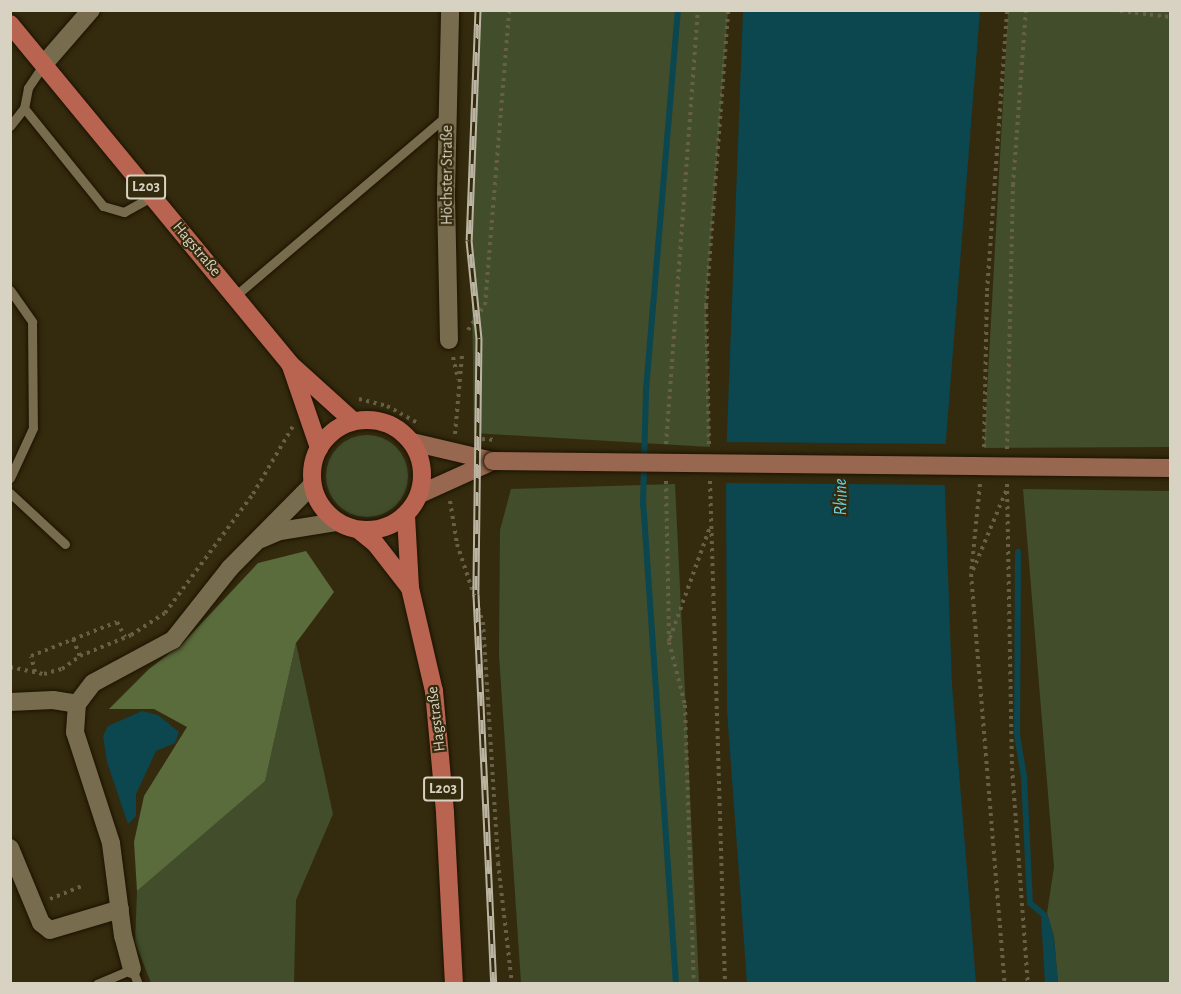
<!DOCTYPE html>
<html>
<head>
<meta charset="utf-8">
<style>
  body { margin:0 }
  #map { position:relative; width:1181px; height:994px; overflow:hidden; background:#342b0e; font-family:"Alegreya Sans",sans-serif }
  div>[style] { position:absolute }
  .green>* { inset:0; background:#414d2b }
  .round { border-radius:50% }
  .forest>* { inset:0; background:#5a6b3c }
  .water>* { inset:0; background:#0c464f }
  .pier>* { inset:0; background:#342b0e }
  .stream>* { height:6px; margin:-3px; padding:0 3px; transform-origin:3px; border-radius:3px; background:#0c464f }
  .path>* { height:4px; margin-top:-2px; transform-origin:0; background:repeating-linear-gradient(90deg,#675f46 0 3px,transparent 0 7.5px) }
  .roads { filter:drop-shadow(0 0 2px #1c1300) drop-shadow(0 0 2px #1c1300) }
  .lane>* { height:9px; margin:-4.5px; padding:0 4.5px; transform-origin:4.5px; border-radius:4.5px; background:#776c4e }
  .street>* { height:18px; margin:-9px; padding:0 9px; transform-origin:9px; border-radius:9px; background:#776c4e }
  .secondary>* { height:18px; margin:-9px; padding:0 9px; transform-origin:9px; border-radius:9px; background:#97684f }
  .primary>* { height:18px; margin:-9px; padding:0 9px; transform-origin:9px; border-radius:9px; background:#b86450 }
  .primary>.ring { margin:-9px; padding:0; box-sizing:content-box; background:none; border:18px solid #b86450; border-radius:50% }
  .rail>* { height:7px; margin-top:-3.5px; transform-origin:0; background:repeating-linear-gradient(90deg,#342b0e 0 14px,#bbb4a2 0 28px); box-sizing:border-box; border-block:2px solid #bbb4a2 }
  .path-bridge>* { height:4px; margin-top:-2px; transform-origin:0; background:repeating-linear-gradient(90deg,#675f46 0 3px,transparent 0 7.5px) }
  .bridges { filter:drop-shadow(0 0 2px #1c1300) drop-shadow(0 0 2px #1c1300) }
  .secondary-bridge>* { height:18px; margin:-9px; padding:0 9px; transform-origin:9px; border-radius:9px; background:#97684f }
  span { translate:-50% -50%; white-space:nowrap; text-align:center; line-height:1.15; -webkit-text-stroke:4.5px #342b0e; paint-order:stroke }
  .shield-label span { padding:2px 4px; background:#342b0e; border:2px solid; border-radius:4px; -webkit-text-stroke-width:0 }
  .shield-label { font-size:15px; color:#d8d2c2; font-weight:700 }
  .street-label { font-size:16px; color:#d8d2c2 }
  .water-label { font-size:18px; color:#67d2e6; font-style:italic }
  .frame { position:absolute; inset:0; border:12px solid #d8d2c2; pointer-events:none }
</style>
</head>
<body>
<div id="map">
  <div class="green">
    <i style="clip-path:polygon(478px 11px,728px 11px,706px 306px,710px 447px,474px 433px,470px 160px)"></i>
    <i style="clip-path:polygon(1008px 11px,1170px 11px,1170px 447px,984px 448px)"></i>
    <i class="round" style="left:326px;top:435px;width:82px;height:82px"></i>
    <i style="clip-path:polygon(675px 484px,699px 983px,521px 983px,499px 655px,500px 530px,511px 489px)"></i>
    <i style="clip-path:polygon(1023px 489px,1170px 491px,1170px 983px,1058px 983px,1054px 937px,1047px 913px,1054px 867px)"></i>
    <i style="clip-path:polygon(296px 643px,333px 814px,296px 900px,294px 983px,151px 983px,135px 943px,137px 891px,265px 780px)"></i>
  </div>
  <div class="forest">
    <i style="clip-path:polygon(306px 551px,334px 592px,296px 643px,265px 781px,137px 891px,134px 842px,144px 796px,187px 727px,154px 709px,109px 709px,149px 669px,183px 643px,258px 563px)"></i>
  </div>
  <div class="water">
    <i style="clip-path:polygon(743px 11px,980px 11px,944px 464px,952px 685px,976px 983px,747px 983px,727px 711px,726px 461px)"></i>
    <i style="clip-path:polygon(142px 711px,158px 715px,179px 732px,175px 743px,156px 751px,136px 794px,136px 816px,128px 824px,107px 762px,103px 736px,108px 726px)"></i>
    <i style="clip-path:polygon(1047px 913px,1054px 937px,1058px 983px,1045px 983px,1041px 918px)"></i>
  </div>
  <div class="pier">
    <i style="clip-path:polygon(724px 442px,949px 444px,948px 485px,723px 483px)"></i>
  </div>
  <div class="stream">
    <i style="left:1018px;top:552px;width:183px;rotate:90.3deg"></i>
    <i style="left:1017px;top:735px;width:43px;rotate:80.5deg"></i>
    <i style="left:1024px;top:777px;width:126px;rotate:87.3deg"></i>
    <i style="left:1030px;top:903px;width:17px;rotate:40deg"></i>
    <i style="left:676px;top:984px;width:480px;rotate:-93.9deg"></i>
    <i style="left:643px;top:505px;width:115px;rotate:-88.5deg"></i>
    <i style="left:646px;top:390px;width:381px;rotate:-85.2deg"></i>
  </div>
  <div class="path">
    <i style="left:1113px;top:10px;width:57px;rotate:7deg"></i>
    <i style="left:468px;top:330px;width:30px;rotate:-56deg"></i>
    <i style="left:485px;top:305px;width:296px;rotate:-85.3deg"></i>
    <i style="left:453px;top:357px;width:23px;rotate:77deg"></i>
    <i style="left:359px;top:399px;width:29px;rotate:14deg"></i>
    <i style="left:387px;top:406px;width:35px;rotate:29deg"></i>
    <i style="left:455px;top:434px;width:79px;rotate:-84.9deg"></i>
    <i style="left:666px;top:444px;width:435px;rotate:-85.8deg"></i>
    <i style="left:709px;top:444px;width:138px;rotate:-91.2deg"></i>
    <i style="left:706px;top:306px;width:297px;rotate:-85.7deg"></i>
    <i style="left:984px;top:447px;width:156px;rotate:-88.9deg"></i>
    <i style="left:987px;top:291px;width:282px;rotate:-85.9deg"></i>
    <i style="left:1007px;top:449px;width:264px;rotate:-88.7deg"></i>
    <i style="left:1013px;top:185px;width:175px;rotate:-85.8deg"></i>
    <i style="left:666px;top:481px;width:161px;rotate:88.9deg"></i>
    <i style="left:669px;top:642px;width:65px;rotate:75.7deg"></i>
    <i style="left:685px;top:705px;width:279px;rotate:88.2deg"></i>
    <i style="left:710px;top:481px;width:503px;rotate:88.29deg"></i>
    <i style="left:980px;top:484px;width:90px;rotate:95.7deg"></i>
    <i style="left:971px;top:574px;width:411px;rotate:85.3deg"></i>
    <i style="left:1007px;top:484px;width:284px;rotate:89deg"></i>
    <i style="left:1012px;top:768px;width:217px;rotate:85.8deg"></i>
    <i style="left:450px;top:501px;width:44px;rotate:80.8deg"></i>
    <i style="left:457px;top:544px;width:82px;rotate:71.6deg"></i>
    <i style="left:483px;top:622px;width:241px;rotate:86.4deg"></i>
    <i style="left:498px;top:863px;width:122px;rotate:83.4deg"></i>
    <i style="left:973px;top:570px;width:86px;rotate:-67.3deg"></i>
    <i style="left:670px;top:638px;width:118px;rotate:-70.2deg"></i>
    <i style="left:73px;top:639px;width:18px;rotate:68deg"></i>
    <i style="left:10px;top:667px;width:35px;rotate:12deg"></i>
    <i style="left:44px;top:674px;width:19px;rotate:-16deg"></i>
    <i style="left:62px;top:669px;width:22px;rotate:-36deg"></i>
    <i style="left:80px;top:656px;width:55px;rotate:-22.4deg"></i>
    <i style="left:131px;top:635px;width:40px;rotate:-32.9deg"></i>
    <i style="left:165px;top:613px;width:148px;rotate:-53.5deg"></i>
    <i style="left:253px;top:494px;width:79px;rotate:-59.5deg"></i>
    <i style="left:35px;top:672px;width:16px;rotate:-104deg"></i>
    <i style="left:31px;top:656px;width:92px;rotate:-21.6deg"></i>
    <i style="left:117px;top:622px;width:17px;rotate:62deg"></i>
    <i style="left:50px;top:899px;width:35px;rotate:-22deg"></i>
  </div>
  <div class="roads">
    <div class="lane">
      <i style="left:44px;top:64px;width:29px;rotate:124deg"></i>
      <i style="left:28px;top:88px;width:20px;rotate:101deg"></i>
      <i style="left:24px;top:108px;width:126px;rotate:51.1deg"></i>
      <i style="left:103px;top:206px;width:22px;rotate:16deg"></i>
      <i style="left:124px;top:212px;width:33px;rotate:-29deg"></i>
      <i style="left:10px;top:126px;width:23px;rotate:-52deg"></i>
      <i style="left:10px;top:290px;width:39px;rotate:55deg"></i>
      <i style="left:32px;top:322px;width:106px;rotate:89.5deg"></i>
      <i style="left:33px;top:428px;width:55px;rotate:114.7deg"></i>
      <i style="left:235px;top:296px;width:280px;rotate:-40.4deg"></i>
      <i style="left:10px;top:493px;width:75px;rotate:42.8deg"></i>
      <i style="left:97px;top:984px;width:38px;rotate:-23deg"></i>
      <i style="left:132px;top:969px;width:16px;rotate:68deg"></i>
    </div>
    <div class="street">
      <i style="left:44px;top:64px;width:72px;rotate:-49deg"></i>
      <i style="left:449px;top:340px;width:148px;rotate:-91.2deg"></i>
      <i style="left:446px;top:192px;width:182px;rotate:-88.7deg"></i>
      <i style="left:261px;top:539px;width:21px;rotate:-23deg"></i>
      <i style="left:280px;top:531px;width:58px;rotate:-9deg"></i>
      <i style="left:10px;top:702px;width:43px;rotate:-2.7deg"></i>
      <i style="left:53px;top:700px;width:24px;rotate:9deg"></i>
      <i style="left:10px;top:848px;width:81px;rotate:67.5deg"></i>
      <i style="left:41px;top:923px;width:11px;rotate:38deg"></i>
      <i style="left:50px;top:930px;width:73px;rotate:-16.7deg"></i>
      <i style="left:132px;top:969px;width:34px;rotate:-105deg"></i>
      <i style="left:123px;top:936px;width:94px;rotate:-97.4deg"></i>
      <i style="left:111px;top:843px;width:117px;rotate:-108deg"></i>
      <i style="left:75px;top:732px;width:28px;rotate:-86deg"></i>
      <i style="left:77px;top:704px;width:26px;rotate:-53deg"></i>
      <i style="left:93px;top:683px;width:91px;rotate:-28.3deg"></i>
      <i style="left:173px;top:640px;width:92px;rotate:-51.6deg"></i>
      <i style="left:230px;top:568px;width:117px;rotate:-45.3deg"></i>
    </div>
    <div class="secondary">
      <i style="left:412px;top:442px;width:83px;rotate:13.2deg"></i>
      <i style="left:420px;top:494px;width:80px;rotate:-24.3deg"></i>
    </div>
    <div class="primary">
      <i style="left:10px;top:24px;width:440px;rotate:50.5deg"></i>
      <i style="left:290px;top:364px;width:85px;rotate:42.1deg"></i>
      <i style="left:291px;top:366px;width:87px;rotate:71.1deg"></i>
      <i class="ring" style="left:312px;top:420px;width:92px;height:92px"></i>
      <i style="left:406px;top:516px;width:72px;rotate:86.8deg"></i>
      <i style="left:360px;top:531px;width:19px;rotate:39deg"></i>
      <i style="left:375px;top:543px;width:57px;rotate:52.1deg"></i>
      <i style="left:410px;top:588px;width:106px;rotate:76.9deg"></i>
      <i style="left:434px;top:691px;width:122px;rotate:84.8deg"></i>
      <i style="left:445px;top:813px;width:171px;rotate:87deg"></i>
    </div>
  </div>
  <div class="rail">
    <i style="left:478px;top:10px;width:230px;rotate:92.2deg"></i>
    <i style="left:469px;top:240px;width:99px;rotate:84.2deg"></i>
    <i style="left:479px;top:338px;width:256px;rotate:90.7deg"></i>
    <i style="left:476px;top:594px;width:390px;rotate:87.4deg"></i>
  </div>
  <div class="path-bridge">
    <i style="left:482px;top:439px;width:14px;rotate:4deg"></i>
  </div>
  <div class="bridges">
    <div class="secondary-bridge">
      <i style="left:493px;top:461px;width:677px;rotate:0.59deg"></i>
    </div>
  </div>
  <div class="shield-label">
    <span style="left:146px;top:187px">L203</span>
    <span style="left:443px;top:789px">L203</span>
  </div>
  <div class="street-label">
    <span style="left:447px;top:175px;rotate:-90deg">Höchster Straße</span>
    <span style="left:197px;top:249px;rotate:50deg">Hagstraße</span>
    <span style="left:436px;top:719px;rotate:-97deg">Hagstraße</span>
  </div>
  <div class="water-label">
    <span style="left:841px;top:497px;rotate:-90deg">Rhine</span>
  </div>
  <div class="frame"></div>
</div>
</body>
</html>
